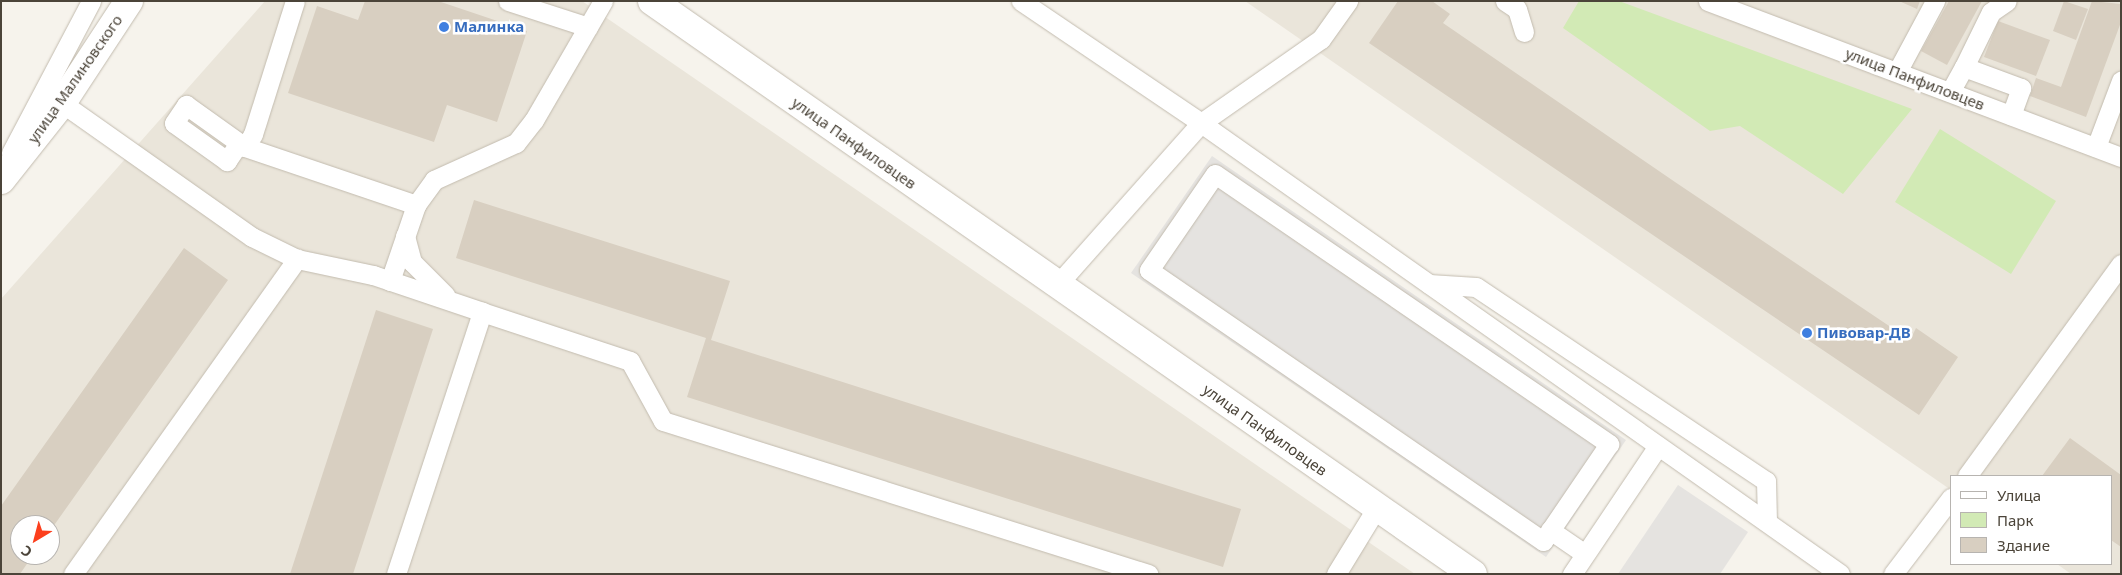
<!DOCTYPE html>
<html>
<head>
<meta charset="utf-8">
<style>
  body { margin:0 }
  #map { position:relative; width:2122px; height:575px; overflow:hidden; background:#f6f3ec; font-family:"Noto Sans",sans-serif }
  div>[style] { position:absolute }
  .residential>* { inset:0; background:#eae5da }
  .green>* { inset:0; background:#d2eab5 }
  .parking>* { inset:0; background:#e5e3e0 }
  .building>* { inset:0; background:#d8cfc1 }
  .roads { filter:drop-shadow(0 0 1px #c2bbae) drop-shadow(0 0 1px #c2bbae) }
  .service>* { height:19px; margin:-9.5px; padding:0 9.5px; transform-origin:9.5px; border-radius:9.5px; background:#fff }
  .tertiary>* { height:28px; margin:-14px; padding:0 14px; transform-origin:14px; border-radius:14px; background:#fff }
  .dots>* { width:14px; height:14px; translate:-50% -50%; box-sizing:border-box; border:2px solid #fff; border-radius:50% }
  span { translate:-50% -50%; white-space:nowrap; text-align:center; line-height:1.15; -webkit-text-stroke:5px #fff; paint-order:stroke }
  .shop-label { font-size:15px; color:#366cbe; font-weight:700 }
  .left { translate:0 -50%; text-align:left }
  .street-label { font-size:15px; color:#4b4439 }
  .frame { position:absolute; inset:0; border:2px solid #4b4439; pointer-events:none }
  .legend { position:absolute; left:1950px; top:475px; width:162px; height:90px; box-sizing:border-box; background:#fff; border:1px solid #b7b4b0; margin:0; padding:6px 9px; list-style:none; font-size:15px; color:#4b4439 }
  .legend li { display:flex; align-items:center; gap:10px; height:25px }
  .legend b { width:25px; border:1px solid #b7b4b0 }
  .north { position:absolute; left:10px; top:515px; width:50px; height:50px; box-sizing:border-box; background:#fff; border:1px solid #b7b4b0; border-radius:50%; rotate:217deg; font-size:14px; font-weight:700; line-height:20px; text-align:center; color:#4b4439 }
  .north::after { content:''; display:block; margin:auto; width:18px; height:22px; background:#fc3f1d; clip-path:polygon(50% 0,100% 100%,50% 72%,0 100%) }
</style>
</head>
<body>
<div id="map">
  <div class="residential">
    <i style="clip-path:polygon(evenodd,265px 1px,582px 1px,1415px 574px,1px 574px,1px 299px,265px 1px,20px 525px,50px 525px,50px 555px,20px 555px,20px 525px)"></i>
    <i style="clip-path:polygon(1245px 1px,2121px 1px,2121px 574px,2071px 574px,2057px 564px,2111px 564px,2111px 476px,1951px 476px,1951px 490px)"></i>
  </div>
  <div class="green">
    <i style="clip-path:polygon(1579px 1px,1619px 1px,1912px 109px,1843px 194px,1740px 126px,1710px 131px,1563px 28px)"></i>
    <i style="clip-path:polygon(1940px 129px,2056px 201px,2011px 274px,1895px 202px)"></i>
  </div>
  <div class="parking">
    <i style="clip-path:polygon(1212px 156px,1626px 440px,1546px 557px,1131px 273px)"></i>
    <i style="clip-path:polygon(1678px 485px,1748px 532px,1720px 574px,1618px 574px)"></i>
  </div>
  <div class="building">
    <i style="clip-path:polygon(365px 1px,438px 1px,527px 31px,497px 122px,447px 105px,434px 142px,288px 93px,317px 6px,358px 20px)"></i>
    <i style="clip-path:polygon(1398px 1px,1432px 1px,1450px 14px,1443px 23px,1675px 182px,1910px 340px,1916px 328px,1958px 357px,1919px 415px,1369px 43px)"></i>
    <i style="clip-path:polygon(1899px 1px,1920px 1px,1917px 9px)"></i>
    <i style="clip-path:polygon(1949px 1px,1982px 1px,1947px 65px,1921px 51px)"></i>
    <i style="clip-path:polygon(2064px 1px,2088px 9px,2076px 40px,2053px 31px)"></i>
    <i style="clip-path:polygon(2092px 1px,2121px 4px,2121px 22px,2086px 117px,2030px 96px,2036px 78px,2061px 87px)"></i>
    <i style="clip-path:polygon(1998px 21px,2050px 40px,2036px 76px,1984px 57px)"></i>
    <i style="clip-path:polygon(474px 200px,730px 281px,711px 340px,1241px 509px,1223px 567px,687px 397px,706px 338px,456px 258px)"></i>
    <i style="clip-path:polygon(184px 248px,228px 280px,50px 531px,50px 525px,20px 525px,20px 555px,33px 555px,20px 574px,1px 574px,1px 506px)"></i>
    <i style="clip-path:polygon(376px 310px,433px 329px,353px 574px,290px 574px)"></i>
    <i style="clip-path:polygon(2070px 438px,2121px 475px,2121px 547px,2111px 540px,2111px 476px,2042px 476px)"></i>
  </div>
  <div class="roads">
    <div class="service">
      <i style="left:508px;top:1px;width:84px;rotate:18deg"></i>
      <i style="left:1021px;top:1px;width:217px;rotate:34.1deg"></i>
      <i style="left:1201px;top:123px;width:782px;rotate:35.21deg"></i>
      <i style="left:1505px;top:1px;width:14px;rotate:34deg"></i>
      <i style="left:1517px;top:9px;width:24px;rotate:73deg"></i>
      <i style="left:1708px;top:1px;width:441px;rotate:20.7deg"></i>
      <i style="left:1964px;top:67px;width:61px;rotate:-63.9deg"></i>
      <i style="left:1991px;top:12px;width:19px;rotate:-35deg"></i>
      <i style="left:1897px;top:72px;width:81px;rotate:-61.8deg"></i>
      <i style="left:1950px;top:92px;width:29px;rotate:-61deg"></i>
      <i style="left:1964px;top:67px;width:61px;rotate:20.2deg"></i>
      <i style="left:2021px;top:88px;width:29px;rotate:110deg"></i>
      <i style="left:62px;top:103px;width:232px;rotate:35.2deg"></i>
      <i style="left:252px;top:237px;width:50px;rotate:26.1deg"></i>
      <i style="left:297px;top:259px;width:78px;rotate:11.9deg"></i>
      <i style="left:373px;top:275px;width:115px;rotate:18.7deg"></i>
      <i style="left:239px;top:143px;width:22px;rotate:124deg"></i>
      <i style="left:227px;top:161px;width:65px;rotate:-144.4deg"></i>
      <i style="left:174px;top:123px;width:22px;rotate:-56deg"></i>
      <i style="left:186px;top:105px;width:65px;rotate:35.6deg"></i>
      <i style="left:239px;top:143px;width:7px;rotate:34deg"></i>
      <i style="left:245px;top:147px;width:15px;rotate:-58deg"></i>
      <i style="left:253px;top:134px;width:139px;rotate:-72.5deg"></i>
      <i style="left:245px;top:147px;width:181px;rotate:18.7deg"></i>
      <i style="left:2096px;top:147px;width:71px;rotate:-69.3deg"></i>
      <i style="left:11px;top:153px;width:172px;rotate:-62.2deg"></i>
      <i style="left:1215px;top:174px;width:478px;rotate:34.4deg"></i>
      <i style="left:1609px;top:444px;width:117px;rotate:124.2deg"></i>
      <i style="left:1543px;top:541px;width:478px;rotate:-145.5deg"></i>
      <i style="left:1149px;top:270px;width:116px;rotate:-55.5deg"></i>
      <i style="left:405px;top:236px;width:27px;rotate:75deg"></i>
      <i style="left:412px;top:262px;width:47px;rotate:45deg"></i>
      <i style="left:390px;top:281px;width:80px;rotate:-71.1deg"></i>
      <i style="left:416px;top:205px;width:31px;rotate:-54deg"></i>
      <i style="left:434px;top:180px;width:90px;rotate:-24.3deg"></i>
      <i style="left:516px;top:143px;width:29px;rotate:-52deg"></i>
      <i style="left:534px;top:120px;width:138px;rotate:-59.9deg"></i>
      <i style="left:1429px;top:284px;width:47px;rotate:3.7deg"></i>
      <i style="left:1476px;top:287px;width:349px;rotate:33.8deg"></i>
      <i style="left:1766px;top:481px;width:41px;rotate:88.6deg"></i>
      <i style="left:1057px;top:285px;width:217px;rotate:-48.4deg"></i>
      <i style="left:1201px;top:123px;width:146px;rotate:-35deg"></i>
      <i style="left:1321px;top:39px;width:47px;rotate:-54.6deg"></i>
      <i style="left:1967px;top:476px;width:262px;rotate:-54deg"></i>
      <i style="left:1550px;top:530px;width:42px;rotate:34.4deg"></i>
      <i style="left:73px;top:574px;width:387px;rotate:-54.6deg"></i>
      <i style="left:396px;top:574px;width:276px;rotate:-71.8deg"></i>
      <i style="left:482px;top:312px;width:156px;rotate:18.3deg"></i>
      <i style="left:630px;top:361px;width:68px;rotate:61.2deg"></i>
      <i style="left:663px;top:421px;width:509px;rotate:17.51deg"></i>
      <i style="left:1336px;top:574px;width:79px;rotate:-58.5deg"></i>
      <i style="left:1572px;top:574px;width:154px;rotate:-56.1deg"></i>
      <i style="left:1893px;top:574px;width:96px;rotate:-52.7deg"></i>
    </div>
    <div class="tertiary">
      <i style="left:652px;top:1px;width:1001px;rotate:34.91deg"></i>
      <i style="left:1px;top:180px;width:98px;rotate:-51.6deg"></i>
      <i style="left:62px;top:103px;width:122px;rotate:-56.7deg"></i>
    </div>
  </div>
  <div class="dots">
    <i style="left:444px;top:27px;background:#3f7fe0"></i>
    <i style="left:1807px;top:333px;background:#3f7fe0"></i>
  </div>
  <div class="shop-label">
    <span class="left" style="left:454px;top:27px">Малинка</span>
    <span class="left" style="left:1817px;top:333px">Пивовар-ДВ</span>
  </div>
  <div class="street-label">
    <span style="left:75px;top:79px;rotate:-55deg">улица Малиновского</span>
    <span style="left:1915px;top:79px;rotate:21deg">улица Панфиловцев</span>
    <span style="left:854px;top:143px;rotate:35deg">улица Панфиловцев</span>
    <span style="left:1265px;top:430px;rotate:35deg">улица Панфиловцев</span>
  </div>
  <div class="frame"></div>
  <ul class="legend">
  <li><b style="height:6px;background:#fff"></b>Улица</li>
  <li><b style="height:14px;background:#d2eab5"></b>Парк</li>
  <li><b style="height:14px;background:#d8cfc1"></b>Здание</li>
  </ul>
  <div class="north">С</div>
</div>
</body>
</html>
